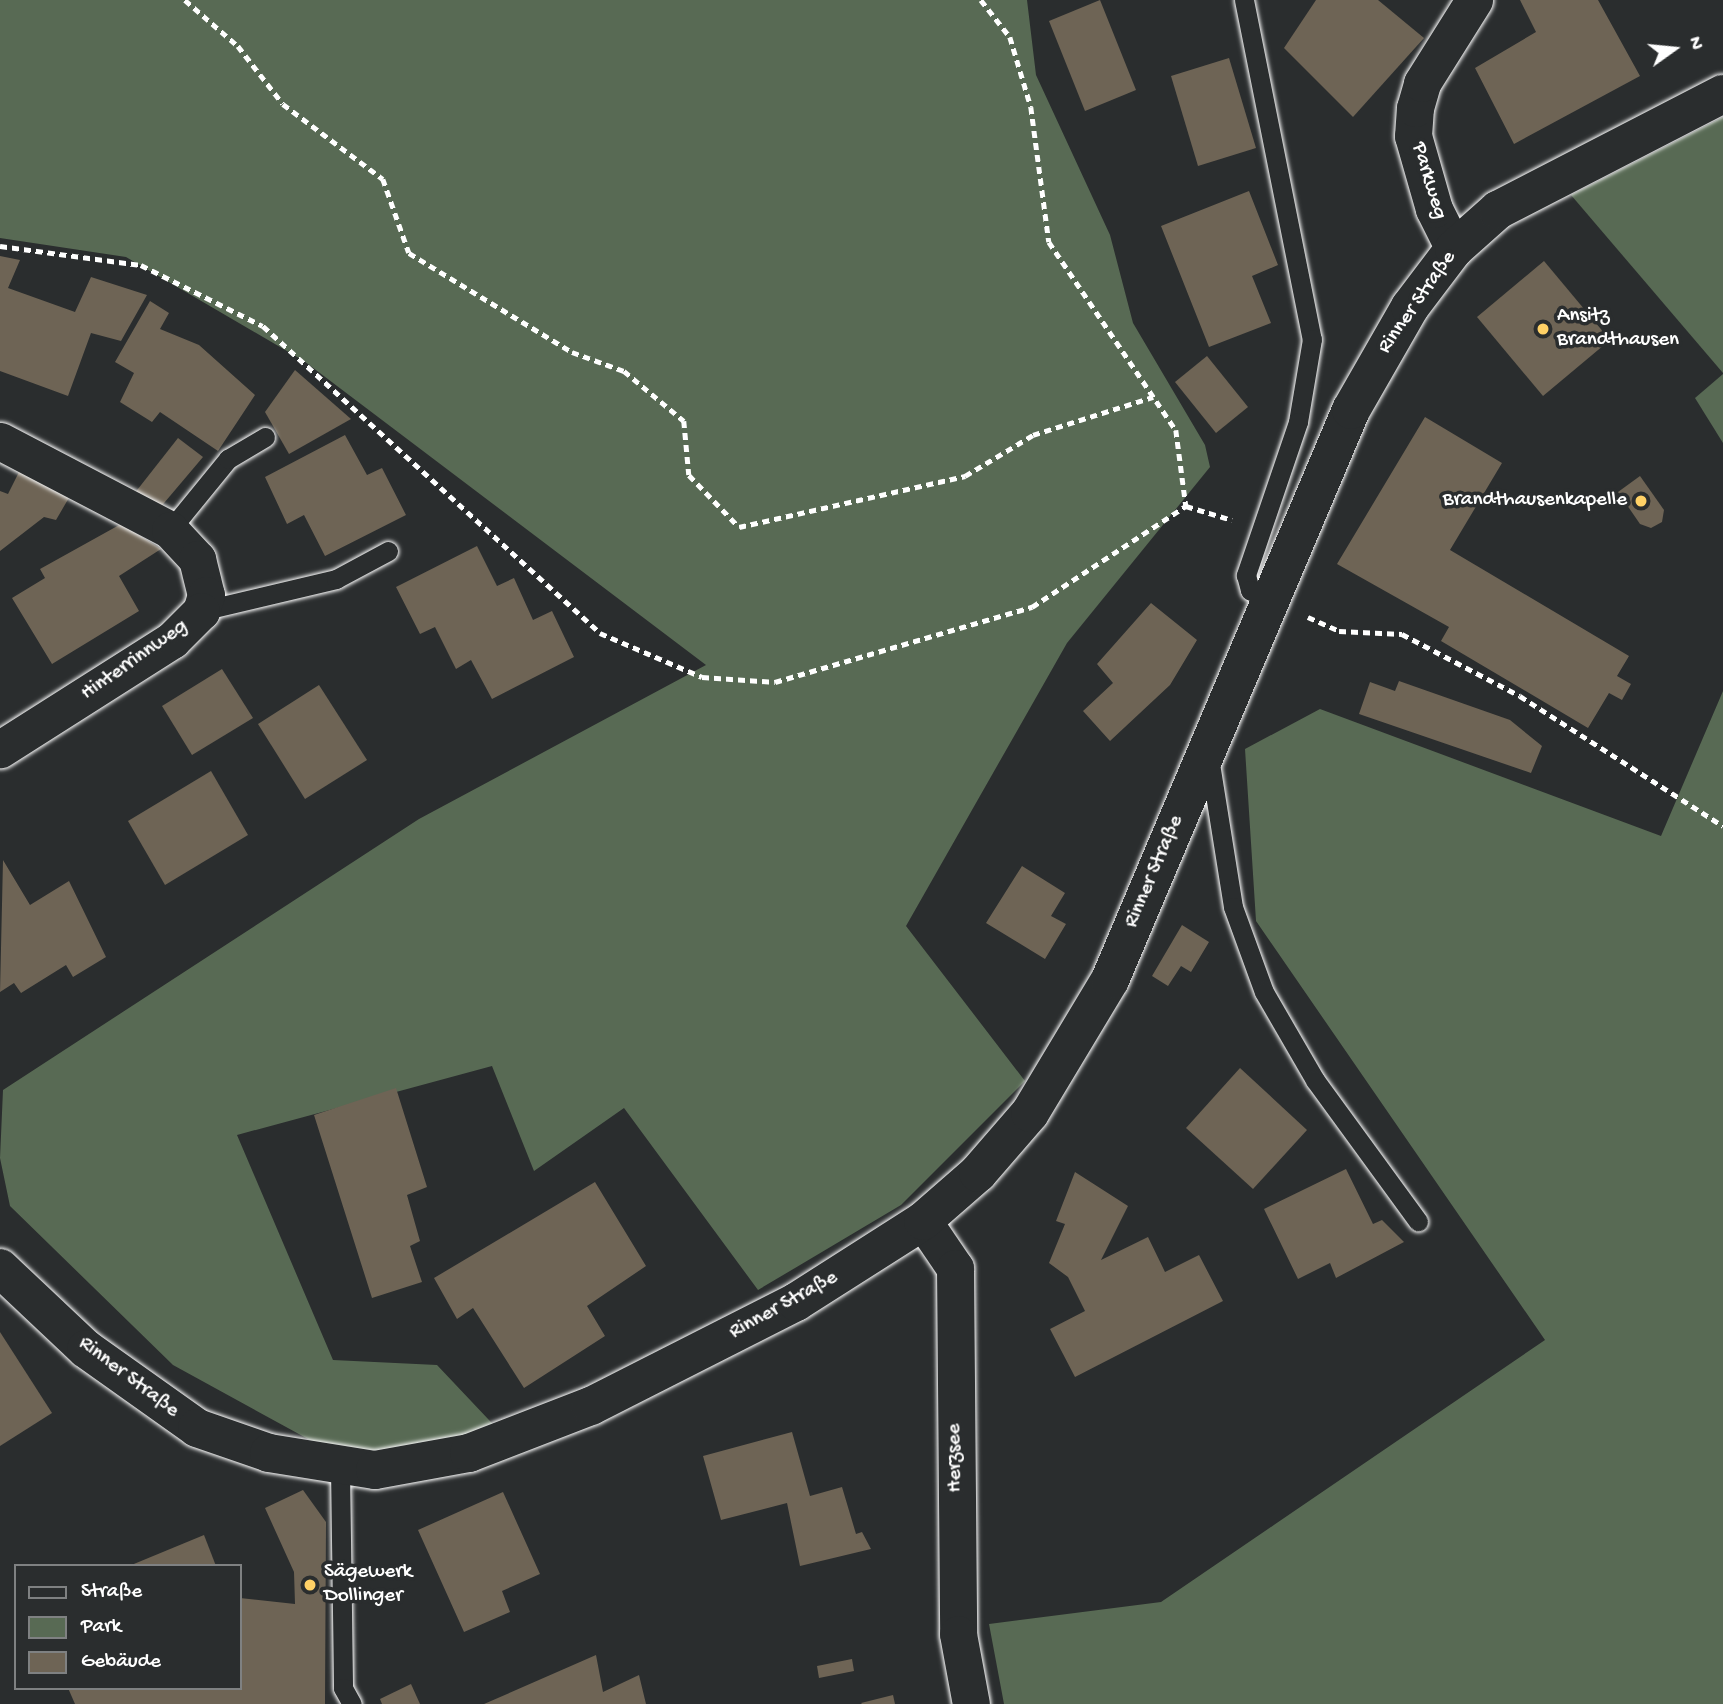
<!DOCTYPE html>
<html>
<head>
<meta charset="utf-8">
<style>
  body { margin:0 }
  #map { position:relative; width:1723px; height:1704px; overflow:hidden; background:#2a2d2e; font-family:"Gochi Hand",sans-serif }
  div>[style] { position:absolute }
  .green>* { inset:0; background:#586a54 }
  .building>* { inset:0; background:#6e6455 }
  .path>* { height:4.5px; margin-top:-2.25px; transform-origin:0; background:repeating-linear-gradient(90deg,#fff 0 7px,transparent 0 12px) }
  .roads { filter:drop-shadow(0 0 2px #fff) drop-shadow(0 0 2px #fff) }
  .service>* { height:19px; margin:-9.5px; padding:0 9.5px; transform-origin:9.5px; border-radius:9.5px; background:#2a2d2e }
  .minor>* { height:37px; margin:-18.5px; padding:0 18.5px; transform-origin:18.5px; border-radius:18.5px; background:#2a2d2e }
  .secondary>* { height:38px; margin:-19px; padding:0 19px; transform-origin:19px; border-radius:19px; background:#2a2d2e }
  .dots>* { width:19px; height:19px; translate:-50% -50%; box-sizing:border-box; border:4px solid #2a2d2e; border-radius:50% }
  span { translate:-50% -50%; white-space:nowrap; text-align:center; line-height:1.15; -webkit-text-stroke:7px #2a2d2e; paint-order:stroke }
  .street-label { font-size:21px; color:#fff }
  .poi-label { font-size:21px; color:#fff }
  .left { translate:0 -50%; text-align:left }
  .right { translate:-100% -50%; text-align:right }
  .legend { position:absolute; left:14px; top:1564px; width:228px; height:126px; box-sizing:border-box; background:#2a2d2e; border:2px solid #7f8182; margin:0; padding:9px 12px; list-style:none; font-size:21px; color:#fff }
  .legend li { display:flex; align-items:center; gap:14px; height:35px }
  .legend b { width:35px; border:2px solid #7f8182 }
  .north { position:absolute; left:1639px; top:14px; width:70px; height:70px; -webkit-text-stroke:5px #2a2d2e; paint-order:stroke; rotate:75deg; font-size:19px; font-weight:700; line-height:28px; text-align:center; color:#fff }
  .north::after { content:''; display:block; margin:auto; width:24px; height:32px; background:#fff; clip-path:polygon(50% 0,100% 100%,50% 72%,0 100%) }
</style>
</head>
<body>
<div id="map">
  <div class="green">
    <i style="clip-path:polygon(0 0,1027px 0,1036px 75px,1110px 235px,1133px 323px,1205px 445px,1210px 467px,1067px 643px,906px 926px,1025px 1081px,901px 1205px,758px 1290px,624px 1108px,534px 1171px,492px 1066px,237px 1135px,333px 1360px,437px 1365px,521px 1454px,431px 1470px,319px 1445px,173px 1365px,10px 1206px,0 1158px,3px 1090px,419px 819px,706px 665px,304px 361px,126px 257px,0 238px)"></i>
    <i style="clip-path:polygon(1723px 117px,1723px 373px,1571px 195px)"></i>
    <i style="clip-path:polygon(1723px 374px,1723px 443px,1695px 398px)"></i>
    <i style="clip-path:polygon(1723px 691px,1723px 1704px,1004px 1704px,989px 1624px,1161px 1602px,1545px 1340px,1256px 921px,1245px 749px,1320px 709px,1661px 836px)"></i>
  </div>
  <div class="building">
    <i style="clip-path:polygon(1100px 0,1136px 90px,1085px 111px,1049px 21px)"></i>
    <i style="clip-path:polygon(1316px 0,1378px 0,1424px 38px,1353px 117px,1284px 48px)"></i>
    <i style="clip-path:polygon(1520px 0,1598px 0,1640px 76px,1514px 144px,1475px 68px,1536px 32px)"></i>
    <i style="clip-path:polygon(1229px 58px,1256px 148px,1198px 166px,1171px 76px)"></i>
    <i style="clip-path:polygon(1249px 191px,1278px 265px,1252px 276px,1271px 323px,1209px 347px,1161px 226px)"></i>
    <i style="clip-path:polygon(0 256px,20px 260px,8px 288px,75px 312px,91px 277px,147px 295px,121px 341px,91px 333px,68px 396px,0 371px)"></i>
    <i style="clip-path:polygon(1544px 261px,1610px 340px,1543px 396px,1477px 317px)"></i>
    <i style="clip-path:polygon(150px 301px,169px 313px,160px 329px,199px 345px,255px 395px,218px 451px,160px 412px,152px 422px,120px 402px,134px 373px,115px 362px)"></i>
    <i style="clip-path:polygon(1207px 356px,1248px 407px,1216px 433px,1175px 382px)"></i>
    <i style="clip-path:polygon(295px 370px,351px 419px,289px 454px,265px 412px)"></i>
    <i style="clip-path:polygon(1425px 417px,1502px 463px,1450px 550px,1629px 656px,1617px 676px,1631px 684px,1622px 700px,1609px 693px,1588px 728px,1441px 641px,1449px 627px,1337px 564px)"></i>
    <i style="clip-path:polygon(345px 435px,367px 475px,382px 468px,406px 515px,325px 556px,304px 515px,287px 524px,265px 477px)"></i>
    <i style="clip-path:polygon(178px 438px,203px 457px,159px 509px,134px 494px)"></i>
    <i style="clip-path:polygon(20px 470px,70px 496px,56px 520px,44px 517px,0 551px,0 491px,8px 494px)"></i>
    <i style="clip-path:polygon(1640px 476px,1664px 510px,1662px 522px,1651px 528px,1640px 524px,1618px 492px)"></i>
    <i style="clip-path:polygon(121px 524px,161px 549px,119px 576px,139px 611px,52px 664px,12px 598px,45px 578px,40px 569px)"></i>
    <i style="clip-path:polygon(477px 546px,497px 586px,514px 578px,533px 620px,552px 611px,574px 657px,492px 699px,471px 660px,456px 669px,435px 627px,420px 634px,396px 587px)"></i>
    <i style="clip-path:polygon(1151px 603px,1197px 640px,1170px 685px,1110px 741px,1083px 711px,1113px 683px,1097px 664px)"></i>
    <i style="clip-path:polygon(222px 669px,253px 718px,192px 755px,162px 706px)"></i>
    <i style="clip-path:polygon(1399px 681px,1510px 720px,1542px 746px,1531px 773px,1359px 714px,1370px 682px,1395px 691px)"></i>
    <i style="clip-path:polygon(319px 685px,367px 760px,305px 799px,258px 724px)"></i>
    <i style="clip-path:polygon(211px 771px,248px 835px,165px 885px,128px 821px)"></i>
    <i style="clip-path:polygon(3px 860px,30px 905px,69px 881px,106px 957px,73px 977px,66px 965px,21px 993px,14px 983px,0 992px)"></i>
    <i style="clip-path:polygon(1022px 866px,1065px 893px,1051px 916px,1066px 924px,1045px 959px,986px 923px)"></i>
    <i style="clip-path:polygon(1182px 925px,1209px 942px,1191px 972px,1181px 966px,1168px 986px,1152px 976px)"></i>
    <i style="clip-path:polygon(1240px 1068px,1307px 1130px,1253px 1189px,1186px 1128px)"></i>
    <i style="clip-path:polygon(396px 1088px,427px 1187px,407px 1195px,420px 1241px,410px 1246px,422px 1282px,372px 1298px,314px 1115px)"></i>
    <i style="clip-path:polygon(1346px 1169px,1373px 1224px,1382px 1220px,1404px 1242px,1336px 1278px,1330px 1263px,1298px 1279px,1264px 1209px)"></i>
    <i style="clip-path:polygon(1075px 1172px,1128px 1206px,1101px 1260px,1148px 1237px,1165px 1272px,1199px 1255px,1223px 1301px,1075px 1377px,1050px 1329px,1085px 1311px,1068px 1277px,1049px 1263px,1065px 1224px,1056px 1221px)"></i>
    <i style="clip-path:polygon(595px 1182px,646px 1266px,587px 1306px,605px 1336px,524px 1388px,473px 1308px,457px 1319px,434px 1278px)"></i>
    <i style="clip-path:polygon(0 1332px,52px 1413px,0 1446px)"></i>
    <i style="clip-path:polygon(792px 1432px,810px 1496px,842px 1487px,856px 1534px,862px 1532px,871px 1549px,800px 1566px,787px 1503px,721px 1520px,703px 1456px)"></i>
    <i style="clip-path:polygon(303px 1490px,326px 1522px,325px 1704px,75px 1704px,68px 1688px,240px 1688px,240px 1598px,295px 1604px,294px 1572px,265px 1508px)"></i>
    <i style="clip-path:polygon(503px 1492px,540px 1574px,502px 1591px,510px 1612px,464px 1632px,418px 1530px)"></i>
    <i style="clip-path:polygon(204px 1535px,216px 1566px,129px 1566px)"></i>
    <i style="clip-path:polygon(596px 1655px,603px 1692px,639px 1675px,646px 1704px,484px 1704px)"></i>
    <i style="clip-path:polygon(852px 1659px,854px 1671px,819px 1678px,817px 1666px)"></i>
    <i style="clip-path:polygon(411px 1684px,420px 1704px,382px 1704px,380px 1699px)"></i>
    <i style="clip-path:polygon(893px 1695px,895px 1704px,862px 1704px,861px 1703px)"></i>
  </div>
  <div class="path">
    <i style="left:185px;top:0;width:70px;rotate:41deg"></i>
    <i style="left:238px;top:46px;width:73px;rotate:52.2deg"></i>
    <i style="left:283px;top:104px;width:125px;rotate:36.9deg"></i>
    <i style="left:383px;top:179px;width:78px;rotate:70.6deg"></i>
    <i style="left:409px;top:253px;width:191px;rotate:31.3deg"></i>
    <i style="left:572px;top:352px;width:55px;rotate:20.1deg"></i>
    <i style="left:624px;top:371px;width:78px;rotate:39.8deg"></i>
    <i style="left:684px;top:421px;width:54px;rotate:84.7deg"></i>
    <i style="left:689px;top:475px;width:72px;rotate:46.1deg"></i>
    <i style="left:739px;top:527px;width:232px;rotate:-12.7deg"></i>
    <i style="left:965px;top:476px;width:79px;rotate:-31.1deg"></i>
    <i style="left:1033px;top:435px;width:126px;rotate:-17.6deg"></i>
    <i style="left:981px;top:0;width:47px;rotate:51.9deg"></i>
    <i style="left:1010px;top:37px;width:73px;rotate:73.3deg"></i>
    <i style="left:1031px;top:107px;width:136px;rotate:82.4deg"></i>
    <i style="left:1049px;top:242px;width:227px;rotate:56deg"></i>
    <i style="left:1176px;top:430px;width:77px;rotate:82.5deg"></i>
    <i style="left:1186px;top:506px;width:48px;rotate:16.9deg"></i>
    <i style="left:0;top:246px;width:142px;rotate:7.7deg"></i>
    <i style="left:141px;top:265px;width:136px;rotate:26.6deg"></i>
    <i style="left:263px;top:326px;width:456px;rotate:42.3deg"></i>
    <i style="left:600px;top:633px;width:111px;rotate:23.3deg"></i>
    <i style="left:702px;top:677px;width:73px;rotate:3.9deg"></i>
    <i style="left:775px;top:682px;width:268px;rotate:-16.3deg"></i>
    <i style="left:1032px;top:607px;width:184px;rotate:-33.3deg"></i>
    <i style="left:1308px;top:617px;width:34px;rotate:24deg"></i>
    <i style="left:1339px;top:631px;width:63px;rotate:2.7deg"></i>
    <i style="left:1402px;top:634px;width:133px;rotate:27.7deg"></i>
    <i style="left:1520px;top:696px;width:241px;rotate:32.6deg"></i>
  </div>
  <div class="roads">
    <div class="service">
      <i style="left:1244px;top:0;width:346px;rotate:78.7deg"></i>
      <i style="left:1312px;top:339px;width:84px;rotate:99.6deg"></i>
      <i style="left:1298px;top:422px;width:162px;rotate:108.8deg"></i>
      <i style="left:1246px;top:575px;width:16px;rotate:75deg"></i>
      <i style="left:1250px;top:590px;width:23px;rotate:29deg"></i>
      <i style="left:170px;top:530px;width:92px;rotate:-50.8deg"></i>
      <i style="left:228px;top:459px;width:43px;rotate:-30.7deg"></i>
      <i style="left:201px;top:611px;width:139px;rotate:-13.3deg"></i>
      <i style="left:336px;top:579px;width:59px;rotate:-28.3deg"></i>
      <i style="left:1209px;top:757px;width:152px;rotate:80.9deg"></i>
      <i style="left:1233px;top:907px;width:90px;rotate:70deg"></i>
      <i style="left:1264px;top:992px;width:102px;rotate:59.9deg"></i>
      <i style="left:1315px;top:1080px;width:175px;rotate:53.9deg"></i>
      <i style="left:340px;top:1468px;width:220px;rotate:89.2deg"></i>
      <i style="left:343px;top:1688px;width:18px;rotate:61deg"></i>
    </div>
    <div class="minor">
      <i style="left:1454px;top:249px;width:45px;rotate:-116.6deg"></i>
      <i style="left:1434px;top:209px;width:76px;rotate:-106deg"></i>
      <i style="left:1413px;top:136px;width:28px;rotate:-86deg"></i>
      <i style="left:1415px;top:108px;width:26px;rotate:-74deg"></i>
      <i style="left:1422px;top:83px;width:98px;rotate:-57.9deg"></i>
      <i style="left:0;top:441px;width:192px;rotate:27.6deg"></i>
      <i style="left:170px;top:530px;width:40px;rotate:47deg"></i>
      <i style="left:197px;top:559px;width:37px;rotate:76deg"></i>
      <i style="left:206px;top:595px;width:17px;rotate:107deg"></i>
      <i style="left:201px;top:611px;width:41px;rotate:135deg"></i>
      <i style="left:172px;top:640px;width:204px;rotate:147.6deg"></i>
      <i style="left:923px;top:1221px;width:57px;rotate:55.8deg"></i>
      <i style="left:955px;top:1268px;width:366px;rotate:89.5deg"></i>
      <i style="left:958px;top:1634px;width:71px;rotate:79.5deg"></i>
    </div>
    <div class="secondary">
      <i style="left:0;top:1268px;width:118px;rotate:43.3deg"></i>
      <i style="left:86px;top:1349px;width:136px;rotate:35.4deg"></i>
      <i style="left:197px;top:1428px;width:76px;rotate:19.1deg"></i>
      <i style="left:269px;top:1453px;width:107px;rotate:9.1deg"></i>
      <i style="left:375px;top:1470px;width:96px;rotate:-10.3deg"></i>
      <i style="left:469px;top:1453px;width:131px;rotate:-21.1deg"></i>
      <i style="left:591px;top:1406px;width:230px;rotate:-26.9deg"></i>
      <i style="left:796px;top:1302px;width:151px;rotate:-32.5deg"></i>
      <i style="left:923px;top:1221px;width:73px;rotate:-41.1deg"></i>
      <i style="left:978px;top:1173px;width:79px;rotate:-49.1deg"></i>
      <i style="left:1030px;top:1113px;width:155px;rotate:-59deg"></i>
      <i style="left:1110px;top:980px;width:619px;rotate:-67.08deg"></i>
      <i style="left:1351px;top:410px;width:119px;rotate:-60.2deg"></i>
      <i style="left:1410px;top:307px;width:73px;rotate:-52.8deg"></i>
      <i style="left:1454px;top:249px;width:59px;rotate:-41.6deg"></i>
      <i style="left:1498px;top:210px;width:253px;rotate:-27.3deg"></i>
    </div>
  </div>
  <div class="dots">
    <i style="left:1543px;top:329px;background:#ffd166"></i>
    <i style="left:1641px;top:501px;background:#ffd166"></i>
    <i style="left:310px;top:1585px;background:#ffd166"></i>
  </div>
  <div class="street-label">
    <span style="left:1428px;top:181px;rotate:73deg">Parkweg</span>
    <span style="left:1418px;top:303px;rotate:-55deg">Rinner Straße</span>
    <span style="left:135px;top:661px;rotate:-35deg">Hinterrinnweg</span>
    <span style="left:1155px;top:872px;rotate:-67deg">Rinner Straße</span>
    <span style="left:784px;top:1306px;rotate:-29deg">Rinner Straße</span>
    <span style="left:128px;top:1378px;rotate:37deg">Rinner Straße</span>
    <span style="left:956px;top:1458px;rotate:-91deg">Herzsee</span>
  </div>
  <div class="poi-label">
    <span class="left" style="left:1557px;top:329px">Ansitz<br>Brandthausen</span>
    <span class="right" style="left:1627px;top:501px">Brandthausenkapelle</span>
    <span class="left" style="left:324px;top:1585px">Sägewerk<br>Dollinger</span>
  </div>
  <ul class="legend">
  <li><b style="height:9px;background:#2a2d2e"></b>Straße</li>
  <li><b style="height:19px;background:#586a54"></b>Park</li>
  <li><b style="height:19px;background:#6e6455"></b>Gebäude</li>
  </ul>
  <div class="north">N</div>
</div>
</body>
</html>
